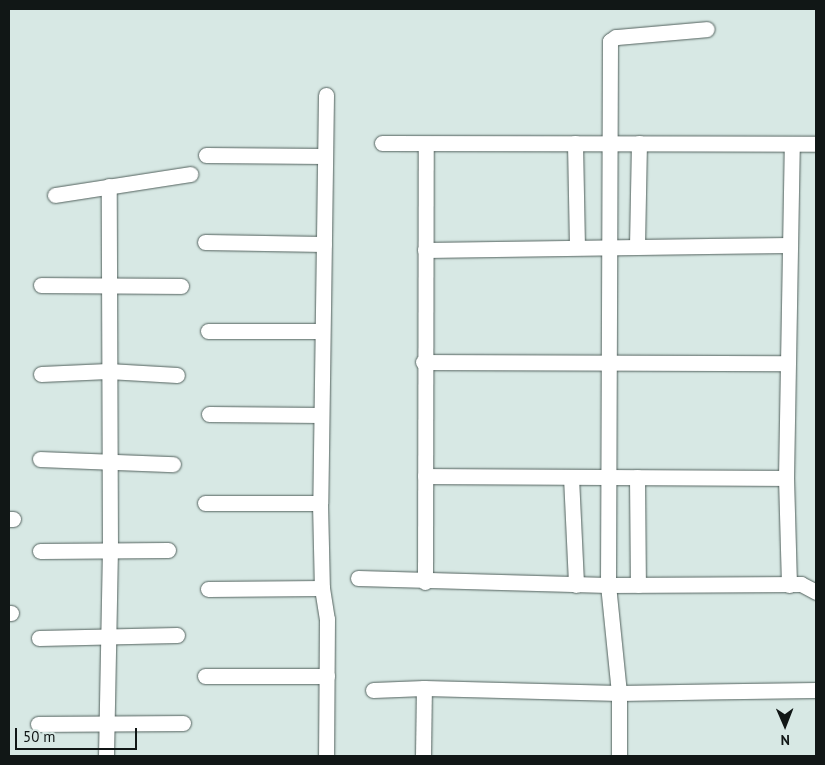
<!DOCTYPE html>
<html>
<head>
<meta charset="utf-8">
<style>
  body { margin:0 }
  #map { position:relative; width:825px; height:765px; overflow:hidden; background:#d7e8e4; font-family:"PT Sans",sans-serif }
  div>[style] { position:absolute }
  .roads { filter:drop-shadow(0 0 1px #52615d) drop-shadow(0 0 1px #52615d) }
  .street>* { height:15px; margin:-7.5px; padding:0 7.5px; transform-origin:7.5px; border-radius:7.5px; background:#fff }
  span { translate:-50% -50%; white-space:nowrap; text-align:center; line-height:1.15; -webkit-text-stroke:5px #d7e8e4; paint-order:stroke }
  .frame { position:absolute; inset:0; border:10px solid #111716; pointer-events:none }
  .north { position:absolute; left:760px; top:700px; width:50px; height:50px; -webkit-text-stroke:4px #d7e8e4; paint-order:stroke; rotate:179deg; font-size:14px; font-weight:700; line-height:20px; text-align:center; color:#111716 }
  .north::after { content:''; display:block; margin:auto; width:18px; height:22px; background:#111716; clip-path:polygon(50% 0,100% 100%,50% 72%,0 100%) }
  .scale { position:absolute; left:15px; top:728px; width:122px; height:22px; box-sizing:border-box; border:2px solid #111716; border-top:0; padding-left:6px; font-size:15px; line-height:18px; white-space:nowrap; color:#111716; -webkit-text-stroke:4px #d7e8e4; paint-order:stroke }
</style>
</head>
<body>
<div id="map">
  <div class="roads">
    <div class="street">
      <i style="left:326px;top:95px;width:408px;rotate:90.8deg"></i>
      <i style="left:320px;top:503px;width:85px;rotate:88.7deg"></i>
      <i style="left:322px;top:588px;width:31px;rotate:81deg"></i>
      <i style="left:327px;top:619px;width:137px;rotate:90.4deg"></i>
      <i style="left:382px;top:143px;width:434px;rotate:0.1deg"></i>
      <i style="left:575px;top:143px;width:104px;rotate:88.9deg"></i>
      <i style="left:206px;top:155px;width:119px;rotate:0.5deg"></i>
      <i style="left:55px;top:195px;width:137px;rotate:-8.8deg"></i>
      <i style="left:205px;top:242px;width:119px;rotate:1deg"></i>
      <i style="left:637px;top:246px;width:103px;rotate:-88.9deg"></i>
      <i style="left:425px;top:250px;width:364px;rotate:-0.8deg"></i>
      <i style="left:41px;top:285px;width:140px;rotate:0.4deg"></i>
      <i style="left:208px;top:331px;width:114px"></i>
      <i style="left:423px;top:362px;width:364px;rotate:0.2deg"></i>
      <i style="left:41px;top:374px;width:67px;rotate:-2.6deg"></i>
      <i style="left:108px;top:371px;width:69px;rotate:3.3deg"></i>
      <i style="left:209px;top:414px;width:112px;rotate:0.5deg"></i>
      <i style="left:40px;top:459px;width:133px;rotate:2.2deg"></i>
      <i style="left:425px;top:476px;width:361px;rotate:0.3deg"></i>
      <i style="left:571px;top:477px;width:108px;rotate:87.3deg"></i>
      <i style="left:637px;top:477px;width:108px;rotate:89.5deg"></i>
      <i style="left:205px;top:503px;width:115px"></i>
      <i style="left:9px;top:519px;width:4px"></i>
      <i style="left:40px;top:551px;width:128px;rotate:-0.4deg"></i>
      <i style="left:358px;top:578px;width:250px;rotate:1.6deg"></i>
      <i style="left:608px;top:585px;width:193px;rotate:-0.3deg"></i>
      <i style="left:801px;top:584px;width:17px;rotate:28deg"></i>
      <i style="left:425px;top:582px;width:438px;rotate:-89.9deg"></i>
      <i style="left:789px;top:585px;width:107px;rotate:-91.6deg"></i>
      <i style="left:786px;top:478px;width:334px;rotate:-89deg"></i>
      <i style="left:208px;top:589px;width:114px;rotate:-0.5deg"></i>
      <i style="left:9px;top:613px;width:2px"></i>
      <i style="left:39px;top:638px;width:138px;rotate:-1.2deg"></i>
      <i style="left:205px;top:676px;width:122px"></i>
      <i style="left:373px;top:690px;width:51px;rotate:-2.2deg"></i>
      <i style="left:424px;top:688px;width:195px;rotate:1.5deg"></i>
      <i style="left:619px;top:693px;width:197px;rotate:-0.9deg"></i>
      <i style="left:38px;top:724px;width:145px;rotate:-0.4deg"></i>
      <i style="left:106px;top:756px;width:205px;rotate:-88.9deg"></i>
      <i style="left:110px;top:551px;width:365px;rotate:-90.2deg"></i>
      <i style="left:423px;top:756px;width:68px;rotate:-89.2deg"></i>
      <i style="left:619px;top:756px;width:63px;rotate:-90deg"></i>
      <i style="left:619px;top:693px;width:109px;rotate:-95.8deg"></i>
      <i style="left:608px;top:585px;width:544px;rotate:-89.79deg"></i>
      <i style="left:610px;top:41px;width:7px;rotate:-34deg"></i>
      <i style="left:616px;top:37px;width:91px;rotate:-5deg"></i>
    </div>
  </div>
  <div class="frame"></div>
  <div class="north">N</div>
  <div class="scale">50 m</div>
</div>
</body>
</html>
